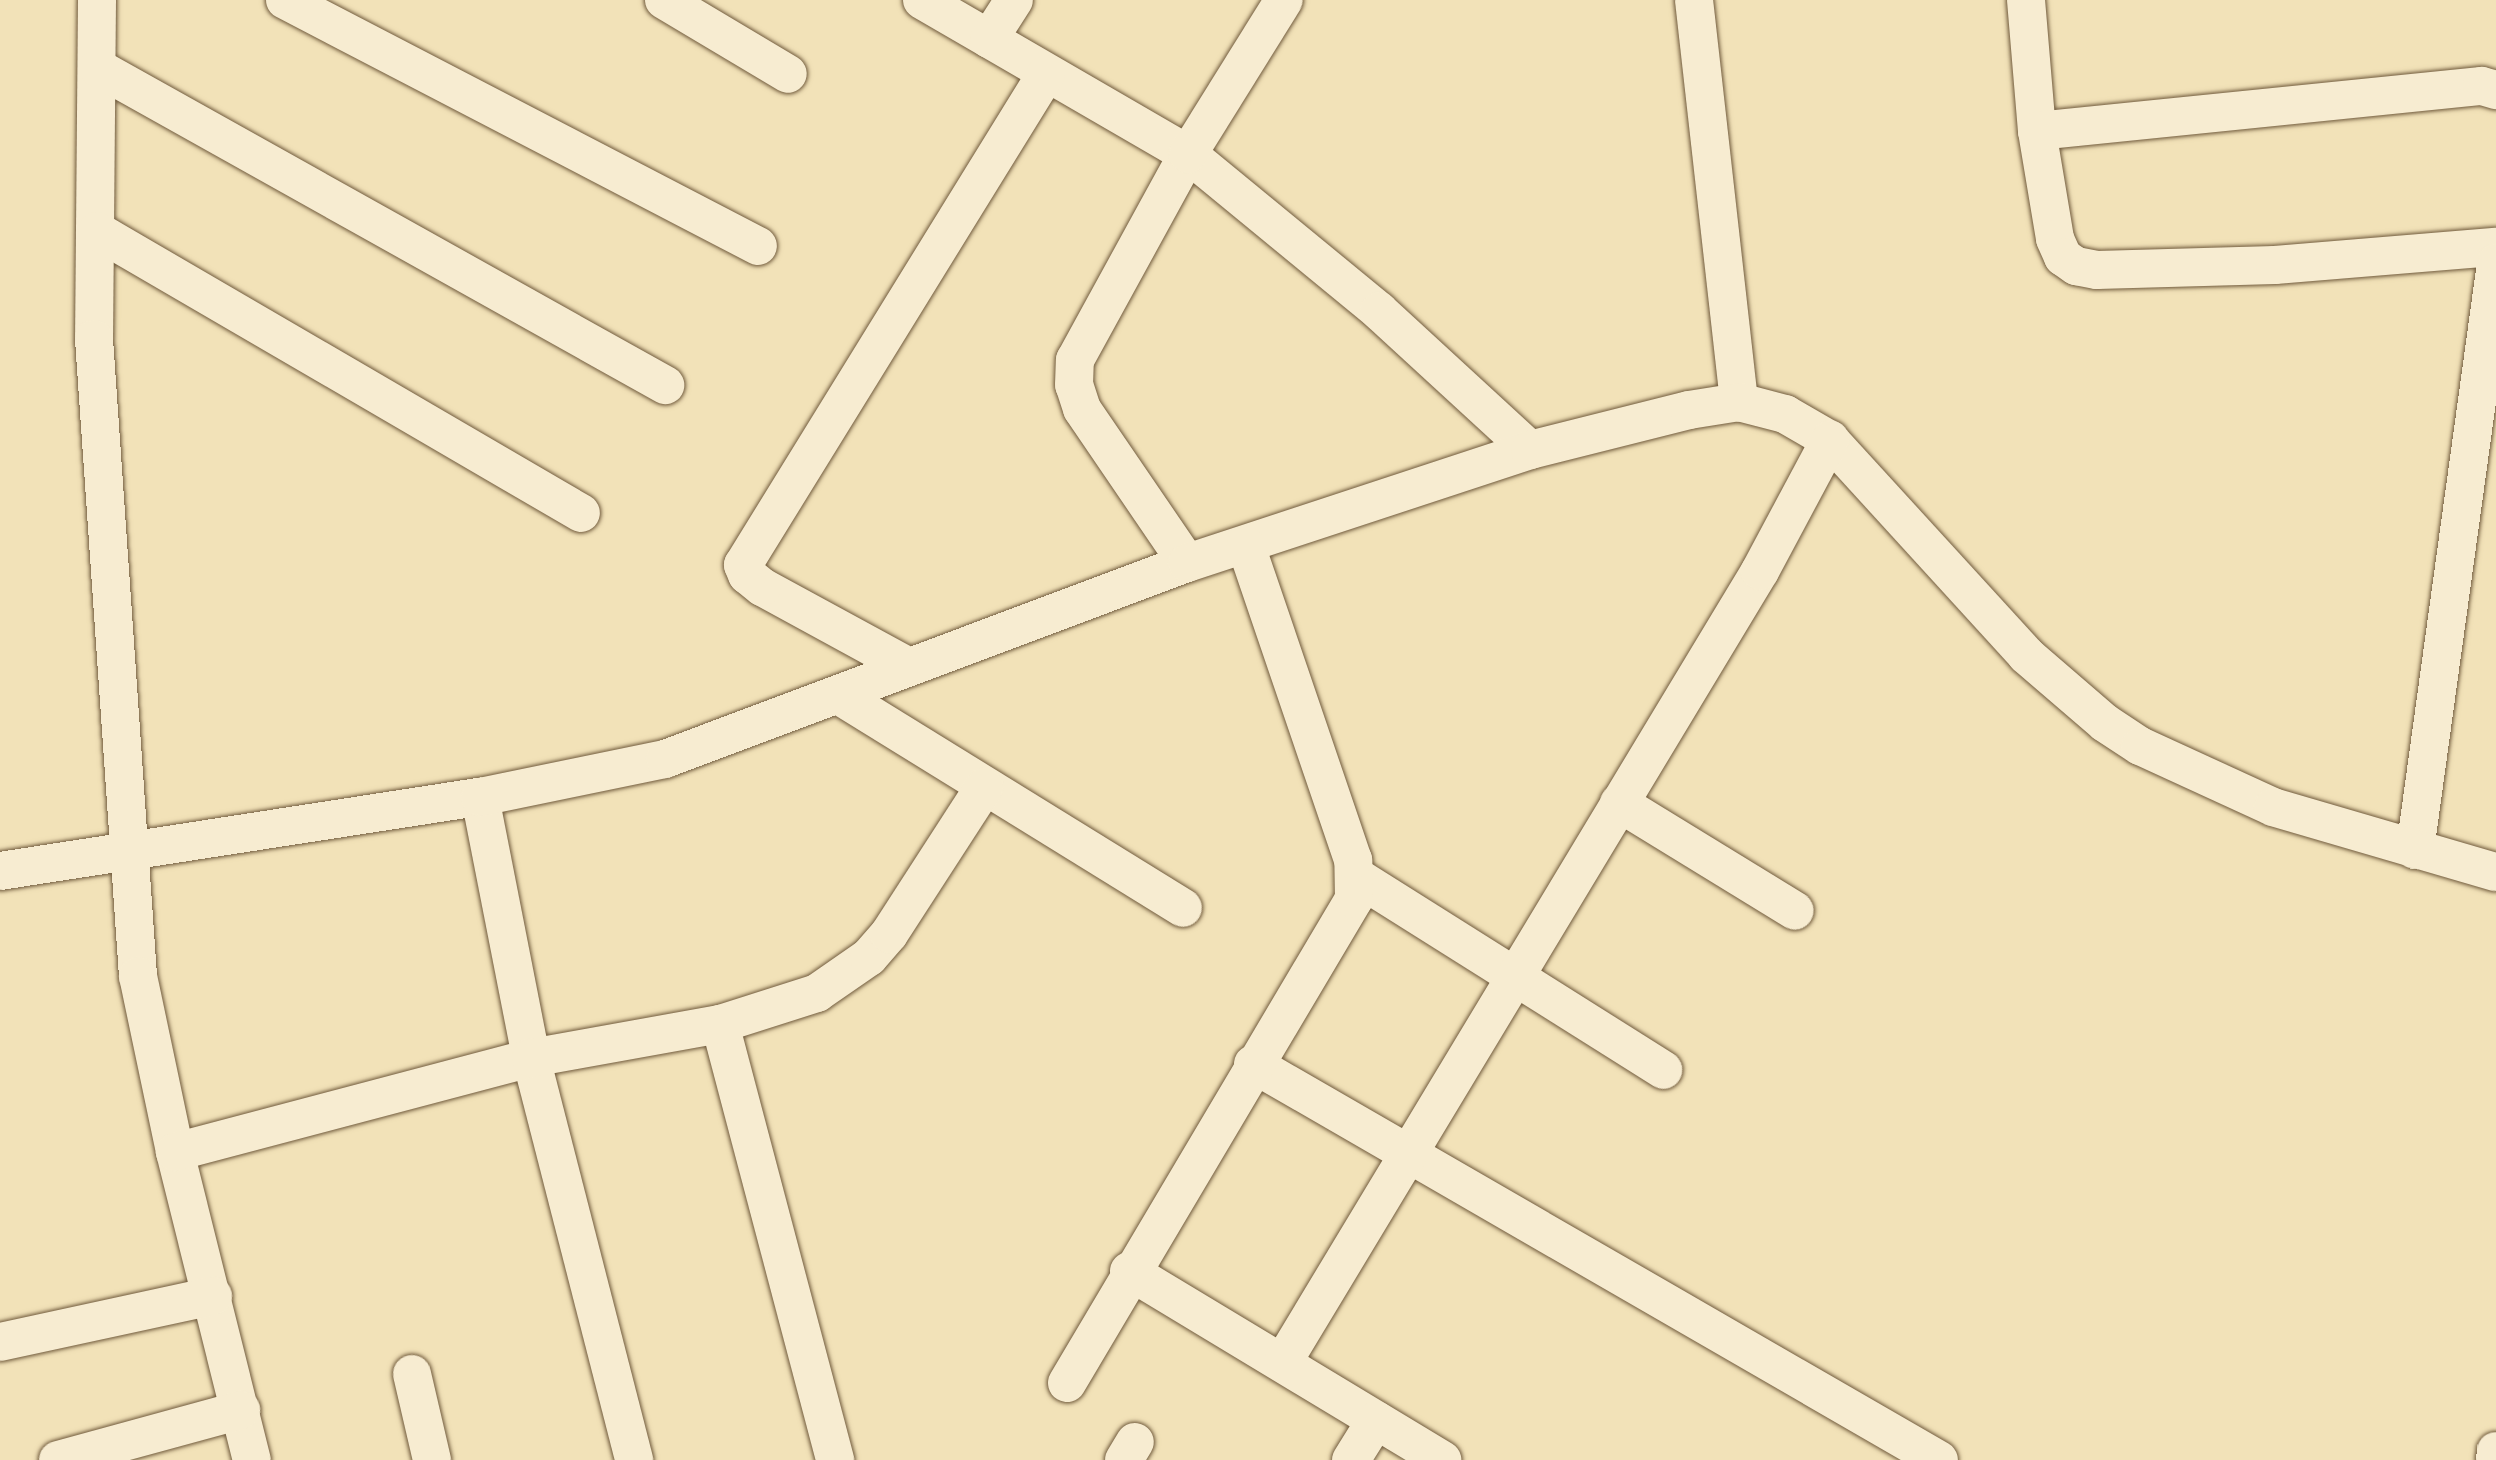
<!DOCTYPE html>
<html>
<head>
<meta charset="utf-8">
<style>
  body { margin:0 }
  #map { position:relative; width:2496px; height:1460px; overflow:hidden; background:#f2e2b8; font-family:"Libre Bodoni",serif }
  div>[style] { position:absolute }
  .roads { filter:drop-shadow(0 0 2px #705a3c) drop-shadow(0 0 2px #705a3c) }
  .minor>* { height:38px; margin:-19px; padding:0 19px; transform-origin:19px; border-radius:19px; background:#f7ecd1 }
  span { translate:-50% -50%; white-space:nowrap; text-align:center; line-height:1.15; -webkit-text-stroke:6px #f7ecd1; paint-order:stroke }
</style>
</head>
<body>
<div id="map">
  <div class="roads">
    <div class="minor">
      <i style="left:97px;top:0;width:339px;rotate:90.5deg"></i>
      <i style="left:94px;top:339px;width:639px;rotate:86.05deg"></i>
      <i style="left:138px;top:976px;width:180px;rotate:78.1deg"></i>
      <i style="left:175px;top:1152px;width:317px;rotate:76deg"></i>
      <i style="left:285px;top:0;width:533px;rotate:27.48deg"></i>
      <i style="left:664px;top:0;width:144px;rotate:30.8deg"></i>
      <i style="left:922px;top:0;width:307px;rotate:30.1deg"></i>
      <i style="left:1188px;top:154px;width:247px;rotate:39.4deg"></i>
      <i style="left:1379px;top:311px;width:205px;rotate:42.6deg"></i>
      <i style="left:1694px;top:0;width:405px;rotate:83.6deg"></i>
      <i style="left:2026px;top:0;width:131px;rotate:85.2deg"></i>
      <i style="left:2037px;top:131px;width:109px;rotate:80.5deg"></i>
      <i style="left:2055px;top:239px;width:20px;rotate:66deg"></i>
      <i style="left:2063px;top:257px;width:16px;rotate:35deg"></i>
      <i style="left:2076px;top:266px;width:21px;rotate:11deg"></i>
      <i style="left:2097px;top:270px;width:178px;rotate:-1.6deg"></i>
      <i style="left:2275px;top:265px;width:222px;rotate:-4.7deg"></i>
      <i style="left:989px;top:39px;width:46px;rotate:-57.3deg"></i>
      <i style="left:98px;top:68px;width:650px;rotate:29.21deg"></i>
      <i style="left:2037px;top:131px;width:447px;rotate:-5.8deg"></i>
      <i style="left:2482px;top:86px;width:15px;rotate:16deg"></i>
      <i style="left:97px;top:231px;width:560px;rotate:30.23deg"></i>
      <i style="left:1187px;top:563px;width:186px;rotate:-124.3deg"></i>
      <i style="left:1082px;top:409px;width:25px;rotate:-108deg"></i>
      <i style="left:1074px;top:385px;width:25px;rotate:-88deg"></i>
      <i style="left:1075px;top:360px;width:235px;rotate:-61.3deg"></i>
      <i style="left:1188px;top:154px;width:181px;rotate:-58.1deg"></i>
      <i style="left:909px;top:667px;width:167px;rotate:-151.4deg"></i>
      <i style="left:762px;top:587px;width:19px;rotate:-141deg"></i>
      <i style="left:747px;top:575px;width:11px;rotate:-112deg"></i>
      <i style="left:743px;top:565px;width:577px;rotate:-58.32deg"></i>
      <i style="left:840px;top:696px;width:403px;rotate:31.7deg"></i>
      <i style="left:480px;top:797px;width:266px;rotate:78.9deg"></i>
      <i style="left:531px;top:1058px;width:415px;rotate:75.6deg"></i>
      <i style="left:1619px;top:803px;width:206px;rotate:31.5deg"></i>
      <i style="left:2415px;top:850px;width:593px;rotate:-82.14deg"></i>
      <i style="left:0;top:871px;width:486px;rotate:-8.8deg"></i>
      <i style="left:480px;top:797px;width:189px;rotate:-11.6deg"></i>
      <i style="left:665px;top:759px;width:558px;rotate:-20.58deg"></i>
      <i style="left:1187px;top:563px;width:361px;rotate:-18.2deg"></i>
      <i style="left:1530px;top:450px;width:164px;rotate:-14.1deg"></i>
      <i style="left:1689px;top:410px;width:51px;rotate:-9.1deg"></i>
      <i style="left:1739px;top:402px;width:48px;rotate:14.6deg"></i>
      <i style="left:1785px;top:414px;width:52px;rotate:30deg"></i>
      <i style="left:1830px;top:440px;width:291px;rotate:47.6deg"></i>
      <i style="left:2026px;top:655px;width:104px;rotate:40.7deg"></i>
      <i style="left:2105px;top:723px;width:42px;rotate:33.3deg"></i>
      <i style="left:2140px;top:746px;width:146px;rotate:24.6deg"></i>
      <i style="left:2273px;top:807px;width:232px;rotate:16.3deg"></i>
      <i style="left:1357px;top:877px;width:362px;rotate:32.2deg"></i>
      <i style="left:720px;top:1024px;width:451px;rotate:75.2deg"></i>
      <i style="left:1253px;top:1064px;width:792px;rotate:30deg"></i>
      <i style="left:175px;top:1152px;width:368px;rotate:-14.8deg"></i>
      <i style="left:531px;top:1058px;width:192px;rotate:-10.2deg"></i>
      <i style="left:720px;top:1024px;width:102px;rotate:-17.7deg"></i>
      <i style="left:817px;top:993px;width:63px;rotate:-34.7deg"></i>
      <i style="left:869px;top:957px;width:30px;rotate:-49deg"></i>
      <i style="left:889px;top:934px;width:175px;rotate:-57.1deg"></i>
      <i style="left:1129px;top:1271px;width:366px;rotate:31.1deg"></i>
      <i style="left:0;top:1342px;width:218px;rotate:-12.2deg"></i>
      <i style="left:1283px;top:1362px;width:924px;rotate:-58.91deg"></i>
      <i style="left:1760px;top:571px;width:149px;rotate:-61.9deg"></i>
      <i style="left:412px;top:1374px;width:88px;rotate:76.9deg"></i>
      <i style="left:1067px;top:1383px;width:563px;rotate:-59.33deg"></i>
      <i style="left:1354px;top:899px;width:39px;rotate:-91deg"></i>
      <i style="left:1353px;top:860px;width:333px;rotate:-108.8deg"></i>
      <i style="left:58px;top:1460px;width:190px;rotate:-15.3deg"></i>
      <i style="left:1124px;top:1460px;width:21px;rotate:-59deg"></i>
      <i style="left:1351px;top:1460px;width:47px;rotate:-58deg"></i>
      <i style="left:2495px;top:1460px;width:9px;rotate:-84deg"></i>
    </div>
  </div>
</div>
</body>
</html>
